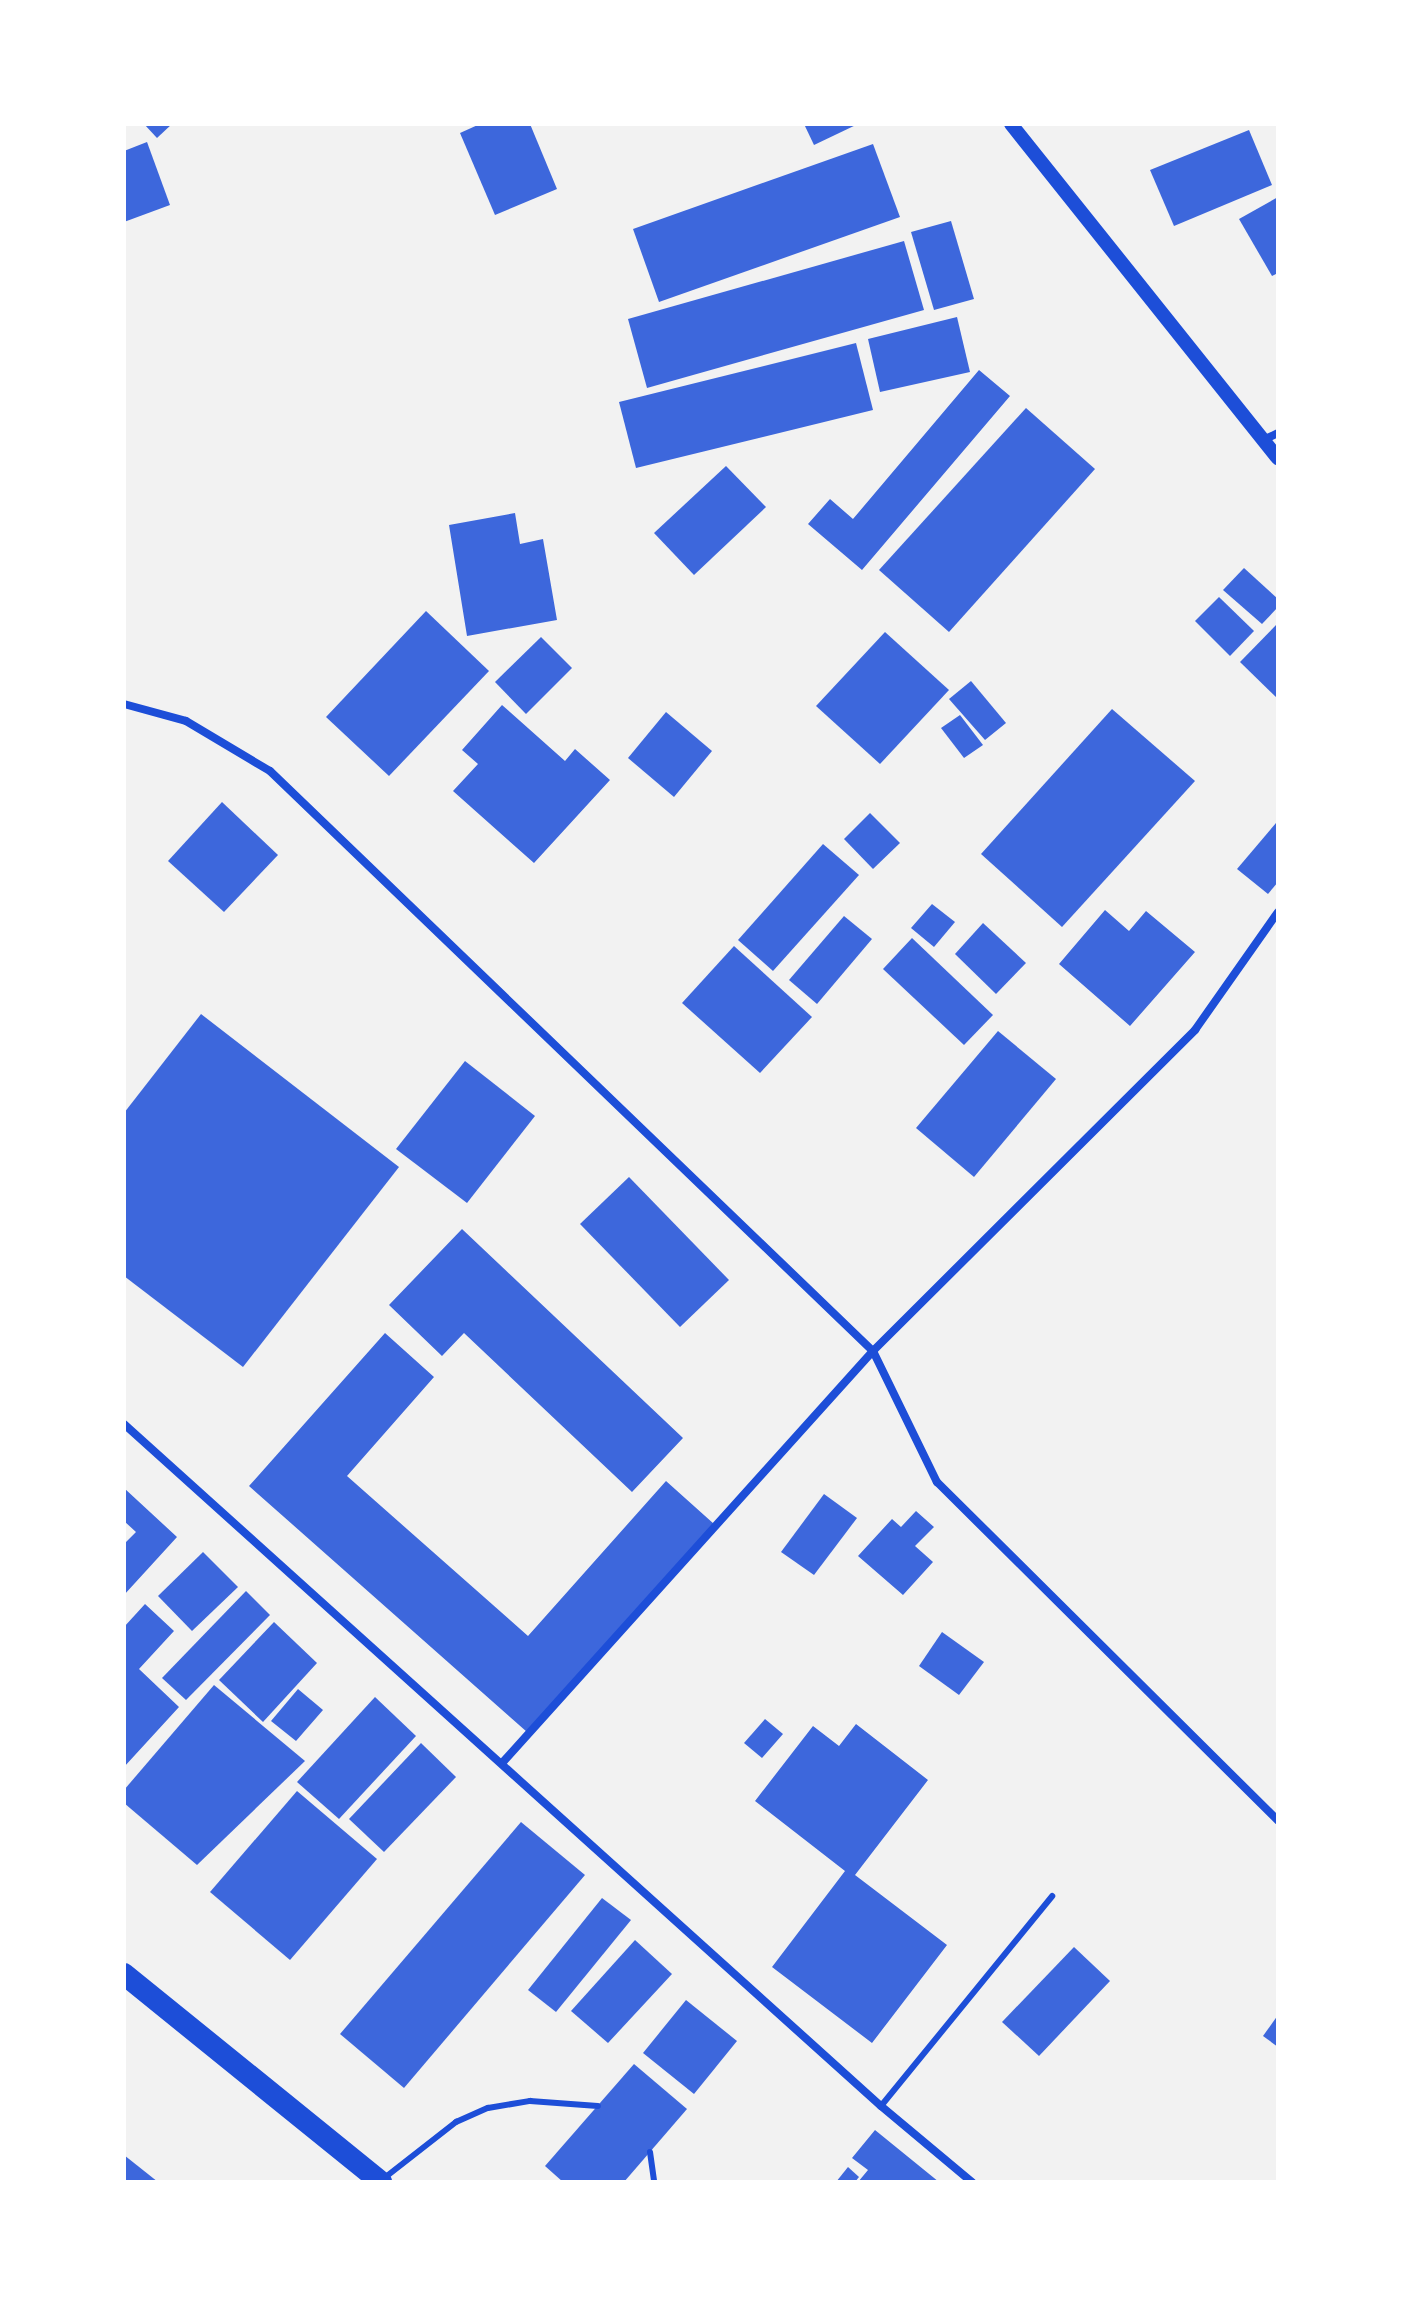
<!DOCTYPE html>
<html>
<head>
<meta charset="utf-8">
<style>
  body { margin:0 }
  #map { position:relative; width:1402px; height:2306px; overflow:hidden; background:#f2f2f2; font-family:"Noto Sans",sans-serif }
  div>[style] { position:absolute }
  .building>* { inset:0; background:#3d67dc }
  .service>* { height:6px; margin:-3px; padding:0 3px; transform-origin:3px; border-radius:3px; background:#1d4ed8 }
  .minor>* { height:8px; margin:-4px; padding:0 4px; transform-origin:4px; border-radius:4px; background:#1d4ed8 }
  .tertiary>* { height:14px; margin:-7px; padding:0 7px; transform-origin:7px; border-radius:7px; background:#1d4ed8 }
  .trunk>* { height:22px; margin:-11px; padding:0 11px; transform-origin:11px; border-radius:11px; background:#1d4ed8 }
  span { translate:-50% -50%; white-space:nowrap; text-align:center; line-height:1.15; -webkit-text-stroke:6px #fff; paint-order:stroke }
  .frame { position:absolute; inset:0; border:126px solid #fff; pointer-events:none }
</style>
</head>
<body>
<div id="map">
  <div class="building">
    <i style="clip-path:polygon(144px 124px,172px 124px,157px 138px)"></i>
    <i style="clip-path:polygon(480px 124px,530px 124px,557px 189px,495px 215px,460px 133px)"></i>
    <i style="clip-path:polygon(804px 124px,858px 124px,814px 145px)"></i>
    <i style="clip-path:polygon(1249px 130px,1272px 185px,1174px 226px,1150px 170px)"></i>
    <i style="clip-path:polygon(147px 142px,170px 205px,124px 222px,124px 151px)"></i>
    <i style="clip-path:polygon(873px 144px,900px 217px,659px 302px,633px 229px)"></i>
    <i style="clip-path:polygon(1278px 197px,1278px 273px,1272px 276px,1239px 219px)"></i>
    <i style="clip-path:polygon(951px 221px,974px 299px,934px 310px,911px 232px)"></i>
    <i style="clip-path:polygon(904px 241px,924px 310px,647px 388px,628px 319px)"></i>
    <i style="clip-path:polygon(957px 317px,970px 372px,880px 392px,868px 339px)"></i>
    <i style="clip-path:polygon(856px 343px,873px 410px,636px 468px,619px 402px)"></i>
    <i style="clip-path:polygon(979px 370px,1010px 396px,862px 570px,808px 524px,830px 499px,853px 519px)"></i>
    <i style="clip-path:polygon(1026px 408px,1095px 469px,949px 632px,879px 570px)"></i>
    <i style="clip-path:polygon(726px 466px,766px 507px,694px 575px,654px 533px)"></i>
    <i style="clip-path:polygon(515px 513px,520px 544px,543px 539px,557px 620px,467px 636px,449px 525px)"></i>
    <i style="clip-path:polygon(1244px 568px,1278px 599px,1278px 607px,1262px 624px,1223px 590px)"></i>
    <i style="clip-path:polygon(1219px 597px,1254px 631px,1230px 656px,1195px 621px)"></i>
    <i style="clip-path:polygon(426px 611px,489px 671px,389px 776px,326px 717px)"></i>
    <i style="clip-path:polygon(1278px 623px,1278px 699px,1240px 662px)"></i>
    <i style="clip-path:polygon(885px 632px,949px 690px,880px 764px,816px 706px)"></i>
    <i style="clip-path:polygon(541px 637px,572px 668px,526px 714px,495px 682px)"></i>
    <i style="clip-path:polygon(971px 681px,1006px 723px,985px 740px,949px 699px)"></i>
    <i style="clip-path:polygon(502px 705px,565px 761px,575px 749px,610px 780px,534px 863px,453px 791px,478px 764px,462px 750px)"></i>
    <i style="clip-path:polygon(1112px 709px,1195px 781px,1062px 927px,981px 854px)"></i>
    <i style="clip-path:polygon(666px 712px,712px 751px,674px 797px,628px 758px)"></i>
    <i style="clip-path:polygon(960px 715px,983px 745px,964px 758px,941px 728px)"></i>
    <i style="clip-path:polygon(222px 802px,278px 855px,224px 912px,168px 861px)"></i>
    <i style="clip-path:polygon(870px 813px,900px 843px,873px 869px,844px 839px)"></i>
    <i style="clip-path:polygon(1276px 823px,1278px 882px,1268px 894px,1237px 869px)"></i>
    <i style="clip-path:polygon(823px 844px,859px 875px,773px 971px,738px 940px)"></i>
    <i style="clip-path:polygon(932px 904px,955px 922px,934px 947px,911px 928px)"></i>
    <i style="clip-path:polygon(1105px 910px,1129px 931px,1146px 911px,1195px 952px,1130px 1026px,1059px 964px)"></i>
    <i style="clip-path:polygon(844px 916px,872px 939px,817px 1004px,789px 980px)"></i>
    <i style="clip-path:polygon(983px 923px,1026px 963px,996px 994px,955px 954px)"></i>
    <i style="clip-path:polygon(912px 938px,993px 1015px,964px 1045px,883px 969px)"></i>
    <i style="clip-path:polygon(734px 946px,812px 1017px,760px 1073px,682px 1003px)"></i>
    <i style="clip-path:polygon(201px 1014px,399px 1167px,243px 1367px,124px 1276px,124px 1113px)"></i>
    <i style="clip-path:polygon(998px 1031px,1056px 1079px,974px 1177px,916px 1128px)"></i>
    <i style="clip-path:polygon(465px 1061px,535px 1116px,467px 1203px,396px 1149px)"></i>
    <i style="clip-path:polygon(629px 1177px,729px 1280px,680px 1327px,580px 1224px)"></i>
    <i style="clip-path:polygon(462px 1229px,683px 1438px,632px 1492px,464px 1333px,442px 1356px,389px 1305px)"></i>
    <i style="clip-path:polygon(385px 1333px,434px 1377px,347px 1476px,528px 1636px,666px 1481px,714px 1524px,527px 1732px,249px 1486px)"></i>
    <i style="clip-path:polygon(124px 1488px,177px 1537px,124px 1595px,124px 1544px,136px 1532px,124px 1521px)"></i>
    <i style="clip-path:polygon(824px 1494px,857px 1518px,814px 1575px,781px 1552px)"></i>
    <i style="clip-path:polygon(916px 1511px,934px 1527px,915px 1546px,933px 1562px,903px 1595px,858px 1556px,892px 1519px,901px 1527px)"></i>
    <i style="clip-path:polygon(203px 1552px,238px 1587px,192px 1631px,158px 1596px)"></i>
    <i style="clip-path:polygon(246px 1591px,270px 1615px,186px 1700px,162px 1678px)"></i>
    <i style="clip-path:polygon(145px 1604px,174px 1631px,139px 1669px,179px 1707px,124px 1767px,124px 1627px)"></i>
    <i style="clip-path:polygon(274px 1622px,317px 1663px,263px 1722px,219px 1680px)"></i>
    <i style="clip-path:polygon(942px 1632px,984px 1662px,959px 1695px,919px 1666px)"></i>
    <i style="clip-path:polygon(214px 1685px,305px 1761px,197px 1865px,124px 1803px,124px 1790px)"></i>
    <i style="clip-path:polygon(298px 1689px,323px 1710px,296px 1741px,271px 1721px)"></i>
    <i style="clip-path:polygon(375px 1697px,416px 1736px,339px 1819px,297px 1782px)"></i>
    <i style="clip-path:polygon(765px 1719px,783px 1734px,762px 1758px,744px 1743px)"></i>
    <i style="clip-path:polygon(856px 1724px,928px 1780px,855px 1875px,947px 1945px,872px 2043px,772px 1967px,845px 1871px,755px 1801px,813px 1726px,839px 1746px)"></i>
    <i style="clip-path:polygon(421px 1743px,456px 1777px,384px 1852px,349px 1819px)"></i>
    <i style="clip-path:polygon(297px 1791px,377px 1859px,290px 1960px,210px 1892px)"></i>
    <i style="clip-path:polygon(521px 1822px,585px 1875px,404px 2088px,340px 2034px)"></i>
    <i style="clip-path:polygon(602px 1898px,631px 1920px,556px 2012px,528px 1990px)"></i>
    <i style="clip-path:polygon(635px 1940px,672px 1974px,608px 2043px,571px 2011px)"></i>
    <i style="clip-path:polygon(1074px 1947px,1110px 1981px,1039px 2056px,1002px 2022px)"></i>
    <i style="clip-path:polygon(686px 2000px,737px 2041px,694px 2094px,643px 2053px)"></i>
    <i style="clip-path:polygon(1278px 2015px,1278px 2047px,1263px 2036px)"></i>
    <i style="clip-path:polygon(634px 2064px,687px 2109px,624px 2182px,563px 2182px,545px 2166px)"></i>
    <i style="clip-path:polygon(875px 2130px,939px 2182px,858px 2182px,868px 2170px,852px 2158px)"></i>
    <i style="clip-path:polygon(124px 2155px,158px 2182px,124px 2182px)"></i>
    <i style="clip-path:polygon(848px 2167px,859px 2177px,855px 2182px,836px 2182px)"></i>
  </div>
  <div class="service">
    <i style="left:881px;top:2106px;width:271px;rotate:-50.8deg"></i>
    <i style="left:650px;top:2152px;width:30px;rotate:82deg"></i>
    <i style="left:383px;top:2179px;width:93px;rotate:-38deg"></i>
    <i style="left:456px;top:2122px;width:35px;rotate:-24deg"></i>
    <i style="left:488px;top:2108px;width:43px;rotate:-9.5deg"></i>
    <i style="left:530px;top:2101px;width:68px;rotate:4.2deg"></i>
  </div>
  <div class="minor">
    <i style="left:1261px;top:441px;width:19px;rotate:-25deg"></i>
    <i style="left:124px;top:704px;width:64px;rotate:15.3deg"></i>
    <i style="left:186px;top:721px;width:98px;rotate:30.8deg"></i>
    <i style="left:270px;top:771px;width:837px;rotate:43.89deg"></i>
    <i style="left:873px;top:1351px;width:146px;rotate:64deg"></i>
    <i style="left:937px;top:1482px;width:481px;rotate:44.8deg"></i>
    <i style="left:124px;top:1424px;width:1019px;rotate:42.02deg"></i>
    <i style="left:881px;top:2106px;width:119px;rotate:39.9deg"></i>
    <i style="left:503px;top:1762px;width:553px;rotate:-48.01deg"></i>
    <i style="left:873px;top:1351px;width:455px;rotate:-44.9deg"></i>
    <i style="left:1195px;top:1030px;width:144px;rotate:-54.9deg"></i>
  </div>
  <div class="tertiary">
    <i style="left:1011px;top:124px;width:428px;rotate:51.4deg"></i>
  </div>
  <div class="trunk">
    <i style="left:124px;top:1974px;width:331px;rotate:39deg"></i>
  </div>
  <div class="frame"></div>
</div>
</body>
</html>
